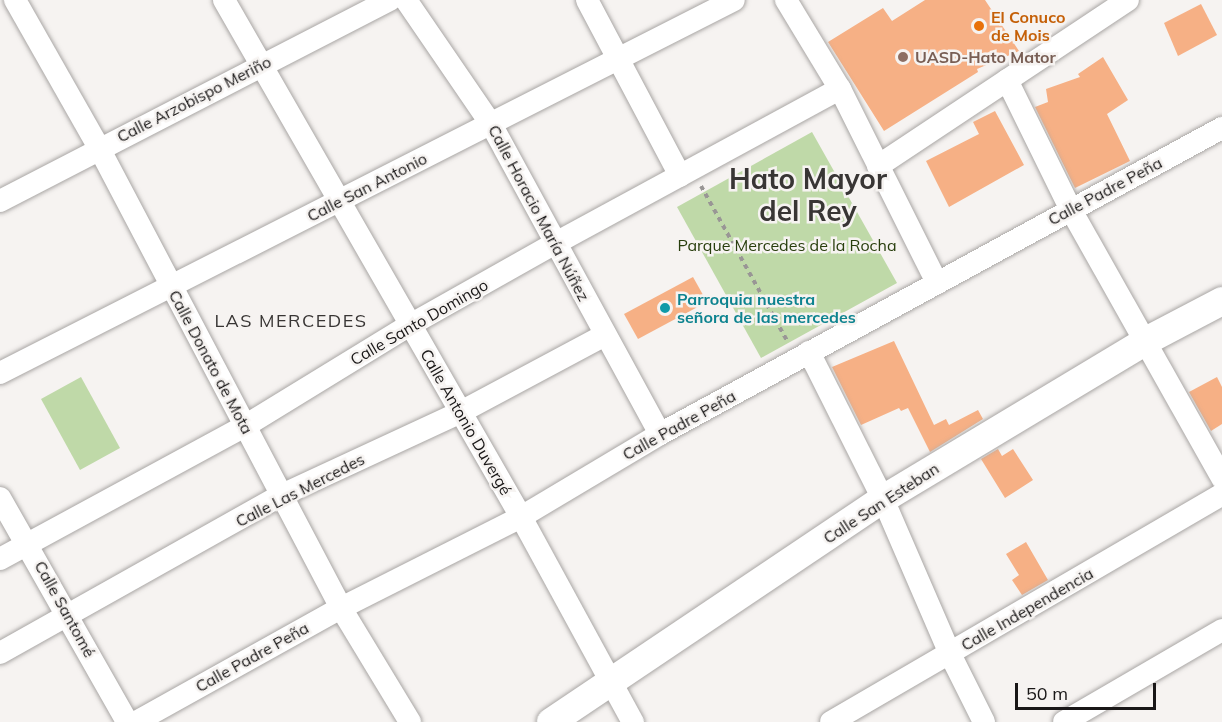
<!DOCTYPE html>
<html>
<head>
<meta charset="utf-8">
<style>
  body { margin:0 }
  #map { position:relative; width:1222px; height:722px; overflow:hidden; background:#f6f3f1; font-family:Mulish,sans-serif }
  div>[style] { position:absolute }
  .green>* { inset:0; background:#bfd9a8 }
  .building>* { inset:0; background:#f6b085 }
  .path>* { height:4px; margin-top:-2px; transform-origin:0; background:repeating-linear-gradient(90deg,#999695 0 4.5px,transparent 0 9px) }
  .roads { filter:drop-shadow(0 0 2px #a9a6a4) drop-shadow(0 0 2px #a9a6a4) }
  .minor>* { height:22px; margin:-11px; padding:0 11px; transform-origin:11px; border-radius:11px; background:#fff }
  .tertiary>* { height:28px; margin:-14px; padding:0 14px; transform-origin:14px; border-radius:14px; background:#fff }
  .dots>* { width:16px; height:16px; translate:-50% -50%; box-sizing:border-box; border:3px solid #f6f3f1; border-radius:50% }
  span { translate:-50% -50%; white-space:nowrap; text-align:center; line-height:1.15; -webkit-text-stroke:5px #f6f3f1; paint-order:stroke }
  .food-label { font-size:16px; color:#c56008; font-weight:700 }
  .left { translate:0 -50%; text-align:left }
  .education-label { font-size:16px; color:#785e54; font-weight:700 }
  .street-label { font-size:16px; color:#191717 }
  .park-label { font-size:16px; color:#283e0d }
  .culture-label { font-size:16px; color:#0d838f; font-weight:700 }
  .neighbourhood-label { font-size:18px; color:#383534; letter-spacing:1.5px }
  .town-label { font-size:28px; color:#383534; font-weight:700 }
  .scale { position:absolute; left:1015px; top:683px; width:141px; height:27px; box-sizing:border-box; border:3px solid #191717; border-top:0; padding-left:8px; font-size:18px; line-height:21px; white-space:nowrap; color:#191717; -webkit-text-stroke:4px #f6f3f1; paint-order:stroke }
</style>
</head>
<body>
<div id="map">
  <div class="green">
    <i style="clip-path:polygon(812px 132px,897px 283px,761px 358px,677px 207px)"></i>
    <i style="clip-path:polygon(81px 377px,120px 448px,80px 470px,41px 399px)"></i>
  </div>
  <div class="building">
    <i style="clip-path:polygon(925px 0,985px 0,1019px 51px,977px 69px,978px 72px,884px 131px,828px 42px,883px 8px,892px 21px)"></i>
    <i style="clip-path:polygon(1201px 4px,1217px 35px,1178px 56px,1164px 23px)"></i>
    <i style="clip-path:polygon(1103px 57px,1128px 100px,1107px 114px,1130px 161px,1075px 188px,1035px 107px,1048px 102px,1046px 89px,1080px 77px,1078px 74px)"></i>
    <i style="clip-path:polygon(995px 111px,1024px 165px,949px 207px,926px 161px,979px 134px,973px 122px)"></i>
    <i style="clip-path:polygon(693px 277px,707px 302px,638px 339px,624px 314px)"></i>
    <i style="clip-path:polygon(894px 341px,934px 425px,946px 419px,949px 425px,978px 410px,983px 419px,930px 452px,908px 408px,901px 411px,899px 408px,861px 425px,832px 367px)"></i>
    <i style="clip-path:polygon(1217px 377px,1222px 387px,1222px 424px,1211px 431px,1189px 392px)"></i>
    <i style="clip-path:polygon(998px 449px,1002px 456px,1013px 449px,1033px 480px,1005px 498px,981px 459px)"></i>
    <i style="clip-path:polygon(1026px 542px,1048px 580px,1022px 595px,1012px 580px,1019px 575px,1006px 554px)"></i>
  </div>
  <div class="path">
    <i style="left:701px;top:186px;width:179px;rotate:60.9deg"></i>
  </div>
  <div class="roads">
    <div class="minor">
      <i style="left:15px;top:0;width:170px;rotate:60.4deg"></i>
      <i style="left:99px;top:148px;width:520px;rotate:62.25deg"></i>
      <i style="left:341px;top:608px;width:133px;rotate:58.8deg"></i>
      <i style="left:224px;top:0;width:596px;rotate:60.12deg"></i>
      <i style="left:521px;top:517px;width:234px;rotate:61.4deg"></i>
      <i style="left:406px;top:0;width:150px;rotate:55.6deg"></i>
      <i style="left:491px;top:124px;width:353px;rotate:61.4deg"></i>
      <i style="left:587px;top:0;width:199px;rotate:62.1deg"></i>
      <i style="left:786px;top:0;width:104px;rotate:58.8deg"></i>
      <i style="left:840px;top:89px;width:217px;rotate:63.4deg"></i>
      <i style="left:1007px;top:80px;width:145px;rotate:63.8deg"></i>
      <i style="left:1071px;top:210px;width:308px;rotate:60.6deg"></i>
      <i style="left:878px;top:166px;width:300px;rotate:-33.6deg"></i>
      <i style="left:0;top:201px;width:439px;rotate:-27.3deg"></i>
      <i style="left:809px;top:352px;width:165px;rotate:63.3deg"></i>
      <i style="left:883px;top:499px;width:169px;rotate:66.6deg"></i>
      <i style="left:950px;top:654px;width:76px;rotate:63.4deg"></i>
      <i style="left:0;top:373px;width:823px;rotate:-26.94deg"></i>
      <i style="left:0;top:498px;width:257px;rotate:60.4deg"></i>
      <i style="left:0;top:559px;width:279px;rotate:-28.5deg"></i>
      <i style="left:245px;top:426px;width:193px;rotate:-31.5deg"></i>
      <i style="left:410px;top:325px;width:165px;rotate:-29.4deg"></i>
      <i style="left:554px;top:244px;width:325px;rotate:-28.5deg"></i>
      <i style="left:0;top:653px;width:323px;rotate:-29.3deg"></i>
      <i style="left:282px;top:495px;width:195px;rotate:-24.9deg"></i>
      <i style="left:459px;top:413px;width:166px;rotate:-28.1deg"></i>
      <i style="left:136px;top:722px;width:235px;rotate:-29.1deg"></i>
      <i style="left:341px;top:608px;width:202px;rotate:-26.8deg"></i>
      <i style="left:521px;top:517px;width:162px;rotate:-30.8deg"></i>
      <i style="left:660px;top:434px;width:640px;rotate:-28.57deg"></i>
      <i style="left:831px;top:722px;width:453px;rotate:-30.2deg"></i>
      <i style="left:1064px;top:722px;width:183px;rotate:-30.2deg"></i>
    </div>
    <div class="tertiary">
      <i style="left:551px;top:722px;width:400px;rotate:-33.9deg"></i>
      <i style="left:883px;top:499px;width:305px;rotate:-31deg"></i>
      <i style="left:1144px;top:342px;width:88px;rotate:-27.7deg"></i>
    </div>
  </div>
  <div class="dots">
    <i style="left:979px;top:26px;background:#e8710a"></i>
    <i style="left:903px;top:57px;background:#8d6e63"></i>
    <i style="left:665px;top:308px;background:#0f9aa8"></i>
  </div>
  <div class="food-label">
    <span class="left" style="left:991px;top:26px">El Conuco<br>de Mois</span>
  </div>
  <div class="education-label">
    <span class="left" style="left:915px;top:57px">UASD-Hato Mator</span>
  </div>
  <div class="street-label">
    <span style="left:194px;top:99px;rotate:-27deg">Calle Arzobispo Meriño</span>
    <span style="left:367px;top:187px;rotate:-27deg">Calle San Antonio</span>
    <span style="left:1105px;top:191px;rotate:-28deg">Calle Padre Peña</span>
    <span style="left:539px;top:213px;rotate:62deg">Calle Horacio María Núñez</span>
    <span style="left:419px;top:322px;rotate:-30deg">Calle Santo Domingo</span>
    <span style="left:211px;top:362px;rotate:62deg">Calle Donato de Mota</span>
    <span style="left:466px;top:422px;rotate:60deg">Calle Antonio Duvergé</span>
    <span style="left:679px;top:425px;rotate:-29deg">Calle Padre Peña</span>
    <span style="left:300px;top:490px;rotate:-27deg">Calle Las Mercedes</span>
    <span style="left:881px;top:503px;rotate:-33deg">Calle San Esteban</span>
    <span style="left:65px;top:609px;rotate:61deg">Calle Santomé</span>
    <span style="left:1027px;top:609px;rotate:-30deg">Calle Independencia</span>
    <span style="left:252px;top:657px;rotate:-29deg">Calle Padre Peña</span>
  </div>
  <div class="park-label">
    <span style="left:787px;top:245px">Parque Mercedes de la Rocha</span>
  </div>
  <div class="culture-label">
    <span class="left" style="left:677px;top:308px">Parroquia nuestra<br>señora de las mercedes</span>
  </div>
  <div class="neighbourhood-label">
    <span style="left:291px;top:321px">LAS MERCEDES</span>
  </div>
  <div class="town-label">
    <span style="left:808px;top:195px">Hato Mayor<br>del Rey</span>
  </div>
  <div class="scale">50 m</div>
</div>
</body>
</html>
